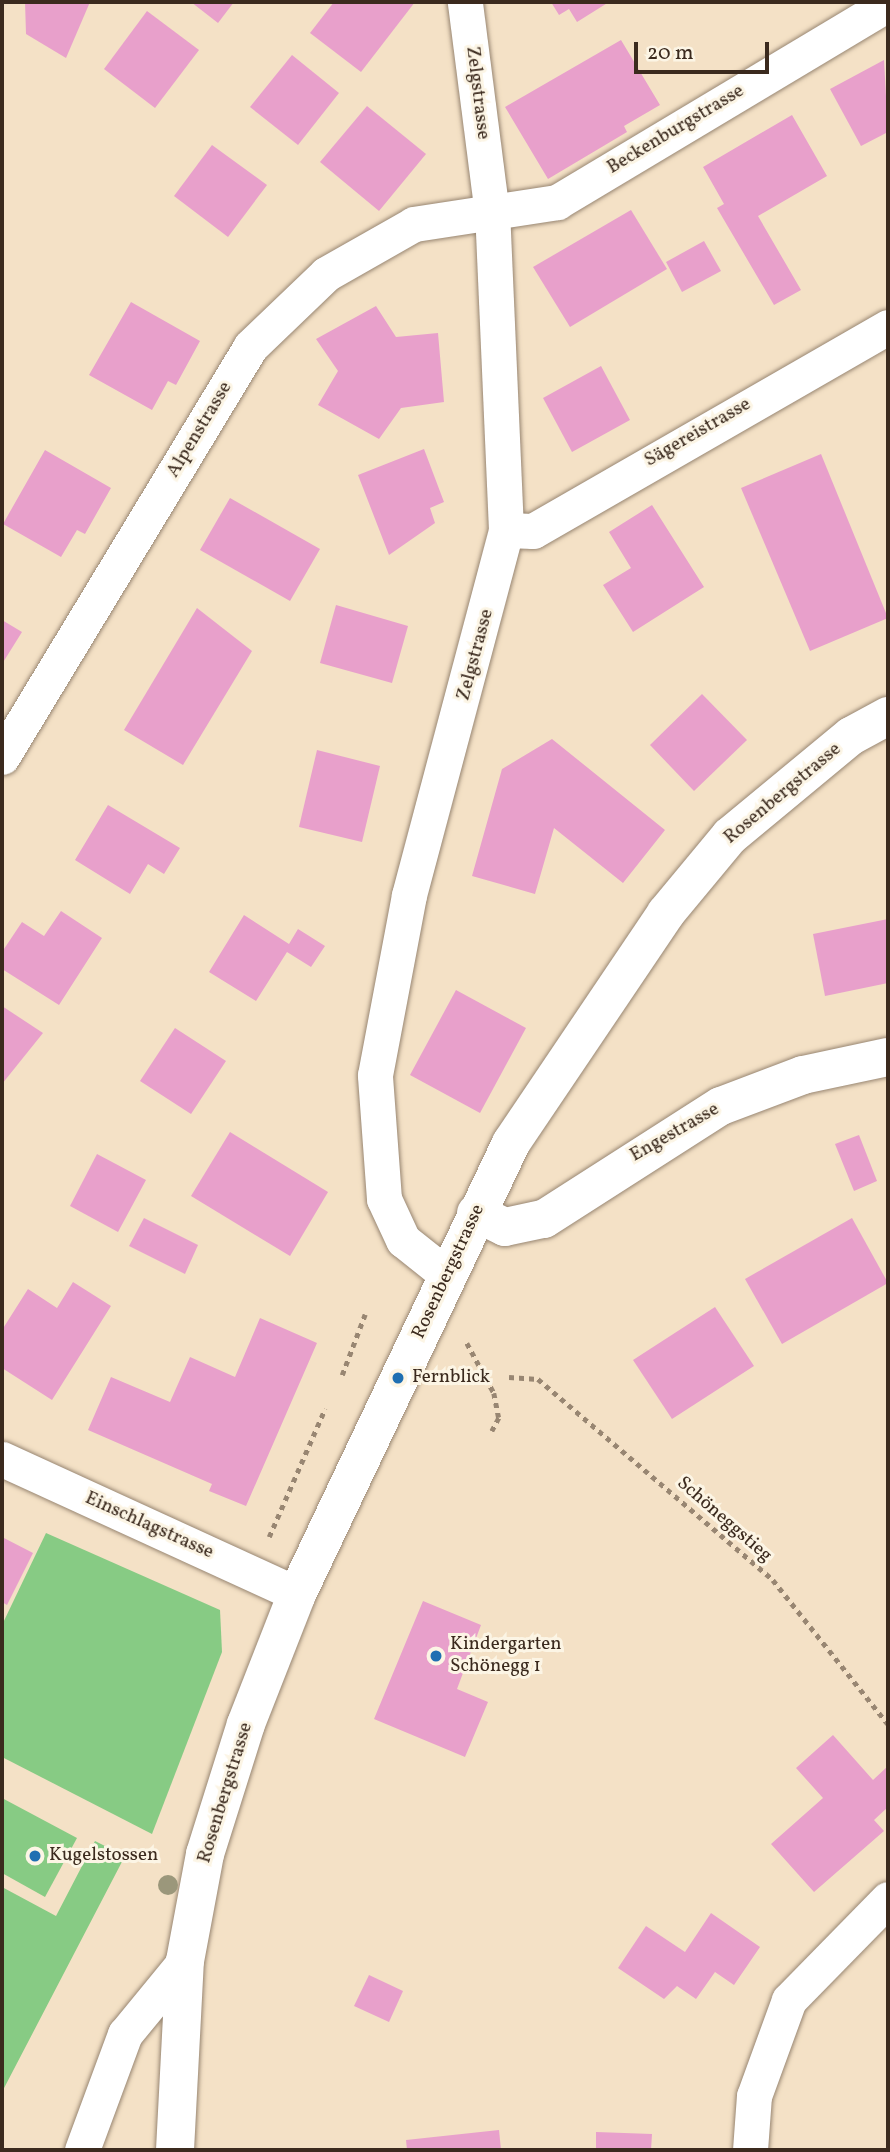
<!DOCTYPE html>
<html>
<head>
<meta charset="utf-8">
<style>
  body { margin:0 }
  #map { position:relative; width:890px; height:2152px; overflow:hidden; background:#f4e1c6; font-family:Vollkorn,serif }
  div>[style] { position:absolute }
  .green>* { inset:0; background:#87cb84 }
  .building>* { inset:0; background:#e8a0cb }
  .path>* { height:4.5px; margin-top:-2.25px; transform-origin:0; background:repeating-linear-gradient(90deg,#988672 0 5px,transparent 0 10px) }
  .roads { filter:drop-shadow(0 0 2px #988672) drop-shadow(0 0 2px #988672) }
  .street>* { height:35px; margin:-17.5px; padding:0 17.5px; transform-origin:17.5px; border-radius:17.5px; background:#fff }
  .secondary>* { height:38px; margin:-19px; padding:0 19px; transform-origin:19px; border-radius:19px; background:#fff }
  .trees>* { width:20px; height:20px; margin:-10px; border-radius:50%; background:#9b977b }
  .dots>* { width:19px; height:19px; translate:-50% -50%; box-sizing:border-box; border:4px solid #fcf5e5; border-radius:50% }
  span { translate:-50% -50%; white-space:nowrap; text-align:center; line-height:1.15; -webkit-text-stroke:6px #fcf5e5; paint-order:stroke }
  .street-label { font-size:19px; color:#3b2a1e }
  .poi-label { font-size:19px; color:#3b2a1e }
  .left { translate:0 -50%; text-align:left }
  .frame { position:absolute; inset:0; border:4px solid #3b2a1e; pointer-events:none }
  .scale { position:absolute; left:634px; top:42px; width:135px; height:32px; box-sizing:border-box; border:4px solid #3b2a1e; border-top:0; padding-left:9px; font-size:21px; line-height:24px; white-space:nowrap; color:#3b2a1e; -webkit-text-stroke:5px #fcf5e5; paint-order:stroke }
</style>
</head>
<body>
<div id="map">
  <div class="green">
    <i style="clip-path:polygon(46px 1533px,220px 1610px,222px 1652px,152px 1834px,2px 1757px,2px 1625px)"></i>
    <i style="clip-path:polygon(2px 1798px,77px 1838px,45px 1897px,2px 1873px)"></i>
    <i style="clip-path:polygon(95px 1841px,125px 1856px,2px 2092px,2px 1887px,56px 1916px)"></i>
  </div>
  <div class="building">
    <i style="clip-path:polygon(25px 2px,90px 2px,66px 58px,26px 34px)"></i>
    <i style="clip-path:polygon(191px 2px,234px 2px,218px 23px)"></i>
    <i style="clip-path:polygon(334px 2px,415px 2px,361px 72px,310px 33px)"></i>
    <i style="clip-path:polygon(551px 2px,609px 2px,577px 22px,569px 9px,559px 15px)"></i>
    <i style="clip-path:polygon(147px 11px,199px 50px,155px 108px,104px 69px)"></i>
    <i style="clip-path:polygon(621px 40px,660px 105px,624px 126px,627px 132px,548px 179px,505px 107px)"></i>
    <i style="clip-path:polygon(292px 55px,339px 93px,298px 145px,250px 107px)"></i>
    <i style="clip-path:polygon(884px 60px,888px 132px,861px 146px,830px 89px)"></i>
    <i style="clip-path:polygon(367px 106px,426px 154px,379px 211px,320px 162px)"></i>
    <i style="clip-path:polygon(792px 115px,827px 176px,758px 216px,801px 290px,774px 305px,717px 208px,724px 204px,703px 167px)"></i>
    <i style="clip-path:polygon(212px 145px,267px 185px,228px 237px,174px 196px)"></i>
    <i style="clip-path:polygon(631px 210px,667px 269px,570px 327px,533px 267px)"></i>
    <i style="clip-path:polygon(704px 241px,721px 271px,682px 292px,666px 262px)"></i>
    <i style="clip-path:polygon(131px 302px,200px 341px,176px 385px,168px 381px,152px 410px,89px 375px)"></i>
    <i style="clip-path:polygon(376px 306px,396px 337px,438px 333px,444px 402px,401px 408px,379px 439px,318px 405px,338px 371px,316px 339px)"></i>
    <i style="clip-path:polygon(601px 366px,630px 420px,572px 452px,543px 398px)"></i>
    <i style="clip-path:polygon(424px 449px,444px 502px,430px 508px,435px 523px,389px 555px,358px 475px)"></i>
    <i style="clip-path:polygon(45px 450px,111px 488px,85px 534px,77px 530px,61px 557px,3px 524px)"></i>
    <i style="clip-path:polygon(821px 454px,888px 618px,810px 651px,741px 488px)"></i>
    <i style="clip-path:polygon(230px 498px,320px 549px,290px 601px,200px 550px)"></i>
    <i style="clip-path:polygon(652px 505px,704px 587px,633px 632px,603px 585px,631px 568px,609px 532px)"></i>
    <i style="clip-path:polygon(336px 605px,408px 626px,392px 683px,320px 663px)"></i>
    <i style="clip-path:polygon(197px 608px,252px 651px,183px 765px,124px 730px)"></i>
    <i style="clip-path:polygon(2px 620px,22px 632px,2px 664px)"></i>
    <i style="clip-path:polygon(702px 694px,747px 740px,694px 791px,650px 745px)"></i>
    <i style="clip-path:polygon(552px 739px,665px 830px,623px 883px,554px 828px,535px 894px,472px 876px,502px 769px)"></i>
    <i style="clip-path:polygon(317px 750px,380px 766px,362px 842px,299px 827px)"></i>
    <i style="clip-path:polygon(108px 805px,180px 848px,164px 874px,148px 864px,130px 894px,75px 860px)"></i>
    <i style="clip-path:polygon(61px 911px,102px 938px,59px 1005px,2px 969px,2px 952px,22px 922px,44px 936px)"></i>
    <i style="clip-path:polygon(244px 915px,289px 944px,298px 929px,325px 946px,311px 967px,287px 952px,256px 1001px,209px 972px)"></i>
    <i style="clip-path:polygon(888px 919px,888px 983px,825px 996px,813px 934px)"></i>
    <i style="clip-path:polygon(456px 990px,526px 1028px,480px 1113px,410px 1075px)"></i>
    <i style="clip-path:polygon(2px 1006px,43px 1033px,2px 1084px)"></i>
    <i style="clip-path:polygon(175px 1028px,226px 1061px,191px 1114px,140px 1081px)"></i>
    <i style="clip-path:polygon(230px 1132px,328px 1192px,290px 1256px,191px 1196px)"></i>
    <i style="clip-path:polygon(859px 1135px,877px 1181px,854px 1191px,835px 1144px)"></i>
    <i style="clip-path:polygon(97px 1154px,146px 1180px,118px 1232px,70px 1206px)"></i>
    <i style="clip-path:polygon(144px 1218px,198px 1245px,185px 1274px,129px 1246px)"></i>
    <i style="clip-path:polygon(852px 1218px,888px 1283px,782px 1344px,745px 1279px)"></i>
    <i style="clip-path:polygon(73px 1282px,111px 1306px,52px 1400px,2px 1368px,2px 1330px,28px 1289px,57px 1308px)"></i>
    <i style="clip-path:polygon(715px 1307px,754px 1366px,672px 1419px,633px 1360px)"></i>
    <i style="clip-path:polygon(260px 1318px,317px 1343px,246px 1506px,209px 1491px,212px 1484px,88px 1430px,111px 1377px,170px 1402px,190px 1357px,235px 1377px)"></i>
    <i style="clip-path:polygon(2px 1537px,33px 1553px,7px 1605px,2px 1602px)"></i>
    <i style="clip-path:polygon(423px 1601px,481px 1625px,457px 1689px,488px 1702px,465px 1757px,374px 1719px)"></i>
    <i style="clip-path:polygon(833px 1735px,873px 1780px,888px 1766px,888px 1807px,874px 1820px,884px 1831px,814px 1892px,771px 1844px,823px 1798px,796px 1768px)"></i>
    <i style="clip-path:polygon(711px 1913px,760px 1947px,734px 1985px,715px 1972px,696px 1999px,677px 1986px,664px 1999px,618px 1968px,646px 1926px,685px 1952px)"></i>
    <i style="clip-path:polygon(369px 1975px,403px 1991px,389px 2022px,354px 2006px)"></i>
    <i style="clip-path:polygon(499px 2130px,501px 2150px,407px 2150px,406px 2140px)"></i>
    <i style="clip-path:polygon(596px 2132px,652px 2134px,651px 2150px,596px 2150px)"></i>
  </div>
  <div class="path">
    <i style="left:467px;top:1343px;width:57px;rotate:61.6deg"></i>
    <i style="left:494px;top:1393px;width:25px;rotate:79deg"></i>
    <i style="left:499px;top:1418px;width:15px;rotate:118deg"></i>
    <i style="left:342px;top:1375px;width:65px;rotate:-69.3deg"></i>
    <i style="left:509px;top:1377px;width:29px;rotate:4deg"></i>
    <i style="left:538px;top:1379px;width:309px;rotate:40.5deg"></i>
    <i style="left:773px;top:1580px;width:184px;rotate:51.4deg"></i>
    <i style="left:269px;top:1537px;width:140px;rotate:-66.4deg"></i>
  </div>
  <div class="roads">
    <div class="street">
      <i style="left:506px;top:530px;width:27px;rotate:2deg"></i>
      <i style="left:533px;top:531px;width:409px;rotate:-29.9deg"></i>
      <i style="left:2px;top:757px;width:479px;rotate:-58.8deg"></i>
      <i style="left:250px;top:347px;width:105px;rotate:-43.8deg"></i>
      <i style="left:326px;top:274px;width:101px;rotate:-29.6deg"></i>
      <i style="left:414px;top:224px;width:145px;rotate:-8.7deg"></i>
      <i style="left:557px;top:202px;width:386px;rotate:-30.9deg"></i>
      <i style="left:447px;top:1275px;width:56px;rotate:-141.5deg"></i>
      <i style="left:403px;top:1240px;width:45px;rotate:-114.9deg"></i>
      <i style="left:384px;top:1199px;width:124px;rotate:-94.2deg"></i>
      <i style="left:375px;top:1075px;width:183px;rotate:-79.3deg"></i>
      <i style="left:409px;top:895px;width:378px;rotate:-75.1deg"></i>
      <i style="left:506px;top:530px;width:316px;rotate:-92.5deg"></i>
      <i style="left:492px;top:214px;width:214px;rotate:-97.3deg"></i>
      <i style="left:2px;top:1459px;width:324px;rotate:24.6deg"></i>
      <i style="left:82px;top:2150px;width:124px;rotate:-69.7deg"></i>
      <i style="left:125px;top:2034px;width:94px;rotate:-50.6deg"></i>
      <i style="left:750px;top:2150px;width:54px;rotate:-85.8deg"></i>
      <i style="left:754px;top:2096px;width:102px;rotate:-70deg"></i>
      <i style="left:789px;top:2000px;width:141px;rotate:-45.6deg"></i>
    </div>
    <div class="secondary">
      <i style="left:476px;top:1213px;width:32px;rotate:26deg"></i>
      <i style="left:505px;top:1227px;width:40px;rotate:-12deg"></i>
      <i style="left:544px;top:1219px;width:210px;rotate:-32.6deg"></i>
      <i style="left:721px;top:1106px;width:88px;rotate:-20.7deg"></i>
      <i style="left:803px;top:1075px;width:87px;rotate:-12deg"></i>
      <i style="left:175px;top:2150px;width:189px;rotate:-87deg"></i>
      <i style="left:185px;top:1961px;width:109px;rotate:-79.4deg"></i>
      <i style="left:205px;top:1854px;width:136px;rotate:-72.5deg"></i>
      <i style="left:246px;top:1724px;width:140px;rotate:-68.6deg"></i>
      <i style="left:297px;top:1594px;width:499px;rotate:-64.6deg"></i>
      <i style="left:511px;top:1143px;width:277px;rotate:-56deg"></i>
      <i style="left:666px;top:913px;width:100px;rotate:-50.3deg"></i>
      <i style="left:730px;top:836px;width:157px;rotate:-39.6deg"></i>
      <i style="left:851px;top:736px;width:42px;rotate:-28.4deg"></i>
    </div>
  </div>
  <div class="trees">
    <i style="left:168px;top:1885px"></i>
  </div>
  <div class="dots">
    <i style="left:398px;top:1378px;background:#1f6fb2"></i>
    <i style="left:436px;top:1656px;background:#1f6fb2"></i>
    <i style="left:35px;top:1856px;background:#1f6fb2"></i>
  </div>
  <div class="street-label">
    <span style="left:477px;top:93px;rotate:83deg">Zelgstrasse</span>
    <span style="left:676px;top:130px;rotate:-31deg">Beckenburgstrasse</span>
    <span style="left:200px;top:430px;rotate:-59deg">Alpenstrasse</span>
    <span style="left:698px;top:433px;rotate:-30deg">Sägereistrasse</span>
    <span style="left:476px;top:655px;rotate:-75deg">Zelgstrasse</span>
    <span style="left:783px;top:794px;rotate:-40deg">Rosenbergstrasse</span>
    <span style="left:675px;top:1133px;rotate:-30deg">Engestrasse</span>
    <span style="left:449px;top:1272px;rotate:-65deg">Rosenbergstrasse</span>
    <span style="left:724px;top:1520px;rotate:41deg">Schöneggstieg</span>
    <span style="left:149px;top:1526px;rotate:24deg">Einschlagstrasse</span>
    <span style="left:226px;top:1793px;rotate:-73deg">Rosenbergstrasse</span>
  </div>
  <div class="poi-label">
    <span class="left" style="left:412px;top:1378px">Fernblick</span>
    <span class="left" style="left:450px;top:1656px">Kindergarten<br>Schönegg 1</span>
    <span class="left" style="left:49px;top:1856px">Kugelstossen</span>
  </div>
  <div class="frame"></div>
  <div class="scale">20 m</div>
</div>
</body>
</html>
